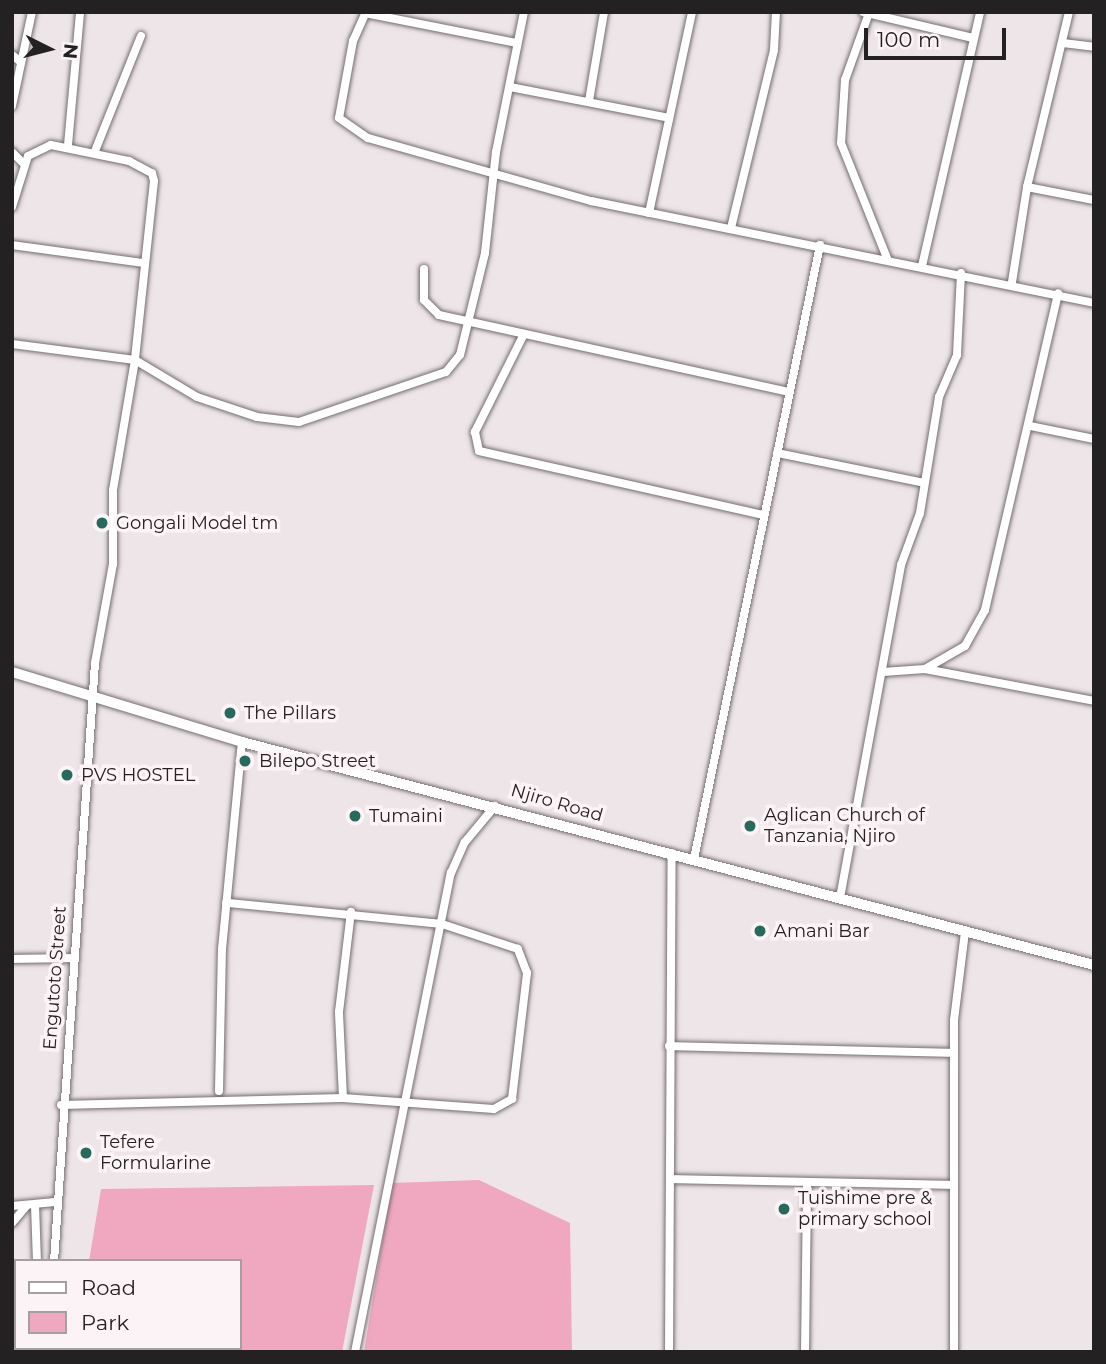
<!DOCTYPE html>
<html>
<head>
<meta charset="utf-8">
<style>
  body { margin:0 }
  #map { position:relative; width:1106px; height:1364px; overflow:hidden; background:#eee5e8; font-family:Montserrat,sans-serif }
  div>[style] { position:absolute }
  .green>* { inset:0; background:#f0a8c0 }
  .roads { filter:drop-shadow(0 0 2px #746d6f) drop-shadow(0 0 2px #746d6f) }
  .street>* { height:8px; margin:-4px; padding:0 4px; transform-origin:4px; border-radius:4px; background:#fff }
  .secondary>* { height:10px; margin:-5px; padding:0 5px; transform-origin:5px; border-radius:5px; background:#fff }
  .dots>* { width:19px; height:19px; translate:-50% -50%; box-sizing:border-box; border:4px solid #fbf3f5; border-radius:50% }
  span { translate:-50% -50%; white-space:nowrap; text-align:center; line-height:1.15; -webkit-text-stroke:7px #fbf3f5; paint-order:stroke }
  .poi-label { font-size:18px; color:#242122 }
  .left { translate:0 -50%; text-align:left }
  .street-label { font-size:18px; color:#242122 }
  .frame { position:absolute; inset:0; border:14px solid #242122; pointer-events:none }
  .legend { position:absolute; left:14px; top:1259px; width:228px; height:91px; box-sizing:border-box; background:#fbf3f5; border:2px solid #a59fa1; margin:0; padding:9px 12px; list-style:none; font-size:21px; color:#242122 }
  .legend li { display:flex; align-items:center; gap:14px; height:35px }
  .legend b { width:35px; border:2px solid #a59fa1 }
  .north { position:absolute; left:14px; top:14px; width:70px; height:70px; -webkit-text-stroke:5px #fbf3f5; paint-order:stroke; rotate:96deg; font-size:19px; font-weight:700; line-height:28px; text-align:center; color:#242122 }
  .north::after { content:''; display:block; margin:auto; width:24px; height:32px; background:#242122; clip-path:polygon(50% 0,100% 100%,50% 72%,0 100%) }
  .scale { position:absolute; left:864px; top:28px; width:142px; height:32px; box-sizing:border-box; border:4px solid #242122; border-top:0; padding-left:9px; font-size:21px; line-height:24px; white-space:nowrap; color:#242122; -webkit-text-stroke:5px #fbf3f5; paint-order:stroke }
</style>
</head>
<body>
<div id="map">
  <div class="green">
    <i style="clip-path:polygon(479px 1180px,570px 1223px,572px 1352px,364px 1352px,392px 1183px)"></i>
    <i style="clip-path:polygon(374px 1185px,342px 1352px,75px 1352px,240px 1348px,240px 1261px,89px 1261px,101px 1189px)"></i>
  </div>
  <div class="roads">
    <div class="street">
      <i style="left:366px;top:12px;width:32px;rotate:114deg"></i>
      <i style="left:353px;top:41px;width:78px;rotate:100.3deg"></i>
      <i style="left:339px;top:118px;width:35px;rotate:35deg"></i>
      <i style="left:368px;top:138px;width:232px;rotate:15.8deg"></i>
      <i style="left:591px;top:201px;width:513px;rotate:11.46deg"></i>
      <i style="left:863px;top:12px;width:113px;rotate:13.3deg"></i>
      <i style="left:365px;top:13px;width:155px;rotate:11.2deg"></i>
      <i style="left:869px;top:13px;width:71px;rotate:109.7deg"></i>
      <i style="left:845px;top:80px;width:63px;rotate:93.6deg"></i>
      <i style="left:841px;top:143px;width:124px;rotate:68.2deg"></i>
      <i style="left:1063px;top:43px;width:31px;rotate:7deg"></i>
      <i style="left:12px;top:55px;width:11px;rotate:38deg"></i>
      <i style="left:510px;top:87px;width:162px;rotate:11deg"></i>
      <i style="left:589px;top:101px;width:90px;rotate:-80.4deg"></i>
      <i style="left:12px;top:106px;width:96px;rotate:-78deg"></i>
      <i style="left:68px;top:145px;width:134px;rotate:-84.8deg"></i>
      <i style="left:95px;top:151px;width:124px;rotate:-68.2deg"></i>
      <i style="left:12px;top:152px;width:17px;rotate:45deg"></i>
      <i style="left:1027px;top:187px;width:68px;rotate:11deg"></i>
      <i style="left:12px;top:207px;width:53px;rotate:-72.6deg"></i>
      <i style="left:28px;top:156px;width:25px;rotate:-26deg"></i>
      <i style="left:51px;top:145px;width:80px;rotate:11.6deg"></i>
      <i style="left:129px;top:161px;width:26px;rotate:28deg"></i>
      <i style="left:152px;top:173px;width:8px;rotate:76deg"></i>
      <i style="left:154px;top:181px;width:180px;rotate:96.1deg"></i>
      <i style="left:135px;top:360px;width:132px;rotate:99.6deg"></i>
      <i style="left:113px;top:490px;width:74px;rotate:90deg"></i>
      <i style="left:113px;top:564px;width:101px;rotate:100.3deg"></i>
      <i style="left:95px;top:663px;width:599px;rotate:93.92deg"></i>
      <i style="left:649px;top:213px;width:206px;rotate:-77.9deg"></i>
      <i style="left:731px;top:228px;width:183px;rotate:-76.4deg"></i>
      <i style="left:774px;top:50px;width:38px;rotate:-87deg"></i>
      <i style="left:12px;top:245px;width:133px;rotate:7.8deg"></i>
      <i style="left:922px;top:266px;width:261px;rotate:-77.1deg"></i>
      <i style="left:424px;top:269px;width:31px;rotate:90deg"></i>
      <i style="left:424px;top:300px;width:21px;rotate:45deg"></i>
      <i style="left:439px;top:315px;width:359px;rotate:12.4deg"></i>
      <i style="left:1012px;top:282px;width:96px;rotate:-81deg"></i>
      <i style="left:1027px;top:187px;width:180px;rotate:-76.5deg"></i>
      <i style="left:524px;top:334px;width:110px;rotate:116.6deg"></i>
      <i style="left:475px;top:432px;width:19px;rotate:78deg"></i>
      <i style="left:479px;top:451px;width:292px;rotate:12.7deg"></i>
      <i style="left:12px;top:344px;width:124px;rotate:7.4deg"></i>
      <i style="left:135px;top:360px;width:72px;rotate:30.8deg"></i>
      <i style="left:197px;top:397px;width:63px;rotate:18.4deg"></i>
      <i style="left:257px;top:417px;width:42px;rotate:6.8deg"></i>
      <i style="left:299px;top:422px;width:155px;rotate:-18.8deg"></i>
      <i style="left:446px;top:372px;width:22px;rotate:-51deg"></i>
      <i style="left:460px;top:355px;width:105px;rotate:-76.2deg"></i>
      <i style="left:485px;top:253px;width:102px;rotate:-83.8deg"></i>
      <i style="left:496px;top:152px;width:143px;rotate:-78.7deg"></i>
      <i style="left:1030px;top:426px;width:65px;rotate:11.5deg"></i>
      <i style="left:777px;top:453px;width:150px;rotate:11.5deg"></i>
      <i style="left:925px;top:669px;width:46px;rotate:-29.9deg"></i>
      <i style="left:965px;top:646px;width:41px;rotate:-60.9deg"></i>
      <i style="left:985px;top:610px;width:325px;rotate:-77deg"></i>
      <i style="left:883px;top:672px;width:42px;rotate:-4.1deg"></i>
      <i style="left:925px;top:669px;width:172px;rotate:10.7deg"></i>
      <i style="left:694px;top:859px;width:627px;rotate:-78.4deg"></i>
      <i style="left:840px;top:898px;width:339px;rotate:-79.6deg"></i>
      <i style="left:901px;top:565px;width:55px;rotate:-69.9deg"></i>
      <i style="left:920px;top:513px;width:118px;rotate:-80.7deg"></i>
      <i style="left:939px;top:397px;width:46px;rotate:-66.8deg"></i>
      <i style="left:957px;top:355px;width:82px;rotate:-87.2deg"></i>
      <i style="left:12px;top:959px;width:61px;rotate:-0.9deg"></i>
      <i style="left:669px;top:1046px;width:285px;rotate:1.4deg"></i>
      <i style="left:219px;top:1091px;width:142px;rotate:-88.8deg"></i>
      <i style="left:222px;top:949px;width:208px;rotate:-84.5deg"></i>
      <i style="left:343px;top:1098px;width:86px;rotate:-92.7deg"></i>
      <i style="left:339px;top:1012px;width:101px;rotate:-83.2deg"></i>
      <i style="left:61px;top:1105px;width:282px;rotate:-1.4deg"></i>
      <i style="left:343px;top:1098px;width:151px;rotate:4.2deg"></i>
      <i style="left:494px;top:1109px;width:21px;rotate:-29deg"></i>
      <i style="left:512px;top:1099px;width:127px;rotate:-83.2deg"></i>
      <i style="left:527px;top:973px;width:26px;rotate:-111deg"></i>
      <i style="left:518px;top:949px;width:80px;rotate:-161.8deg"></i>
      <i style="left:442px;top:924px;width:217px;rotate:-174.4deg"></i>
      <i style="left:671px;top:1179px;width:282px;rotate:1.2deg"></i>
      <i style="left:35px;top:1205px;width:56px;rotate:88deg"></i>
      <i style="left:12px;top:1206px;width:43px;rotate:-5.3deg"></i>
      <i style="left:12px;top:1223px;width:23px;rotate:-50deg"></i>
      <i style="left:51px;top:1352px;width:4px;rotate:-90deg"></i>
      <i style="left:355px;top:1352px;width:489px;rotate:-78.7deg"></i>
      <i style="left:451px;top:873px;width:34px;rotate:-66deg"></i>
      <i style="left:465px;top:842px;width:47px;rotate:-50.2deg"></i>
      <i style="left:669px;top:1352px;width:499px;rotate:-89.7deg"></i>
      <i style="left:805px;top:1352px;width:166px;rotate:-89.3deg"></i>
      <i style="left:954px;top:1352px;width:332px;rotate:-90deg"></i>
      <i style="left:954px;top:1020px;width:89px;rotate:-82.9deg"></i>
    </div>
    <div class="secondary">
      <i style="left:12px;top:672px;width:240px;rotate:16.9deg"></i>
      <i style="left:242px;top:742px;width:881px;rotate:14.67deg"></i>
    </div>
  </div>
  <div class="dots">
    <i style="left:102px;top:523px;background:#256a5d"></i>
    <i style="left:230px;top:713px;background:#256a5d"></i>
    <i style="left:245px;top:761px;background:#256a5d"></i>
    <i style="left:67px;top:775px;background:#256a5d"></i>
    <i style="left:355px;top:816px;background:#256a5d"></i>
    <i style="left:750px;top:826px;background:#256a5d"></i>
    <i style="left:760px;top:931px;background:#256a5d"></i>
    <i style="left:86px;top:1153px;background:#256a5d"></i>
    <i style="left:784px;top:1209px;background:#256a5d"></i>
  </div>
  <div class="poi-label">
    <span class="left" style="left:116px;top:523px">Gongali Model tm</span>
    <span class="left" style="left:244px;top:713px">The Pillars</span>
    <span class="left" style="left:259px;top:761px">Bilepo Street</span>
    <span class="left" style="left:81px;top:775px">PVS HOSTEL</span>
    <span class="left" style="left:369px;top:816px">Tumaini</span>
    <span class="left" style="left:764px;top:826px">Aglican Church of<br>Tanzania, Njiro</span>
    <span class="left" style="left:774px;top:931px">Amani Bar</span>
    <span class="left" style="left:100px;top:1153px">Tefere<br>Formularine</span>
    <span class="left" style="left:798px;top:1209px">Tuishime pre &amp;<br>primary school</span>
  </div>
  <div class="street-label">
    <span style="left:557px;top:803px;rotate:16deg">Njiro Road</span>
    <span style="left:55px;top:978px;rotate:-86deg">Engutoto Street</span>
  </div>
  <div class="frame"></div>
  <ul class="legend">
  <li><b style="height:9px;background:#fff"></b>Road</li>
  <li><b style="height:19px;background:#f0a8c0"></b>Park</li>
  </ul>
  <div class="north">N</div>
  <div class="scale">100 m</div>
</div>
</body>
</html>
